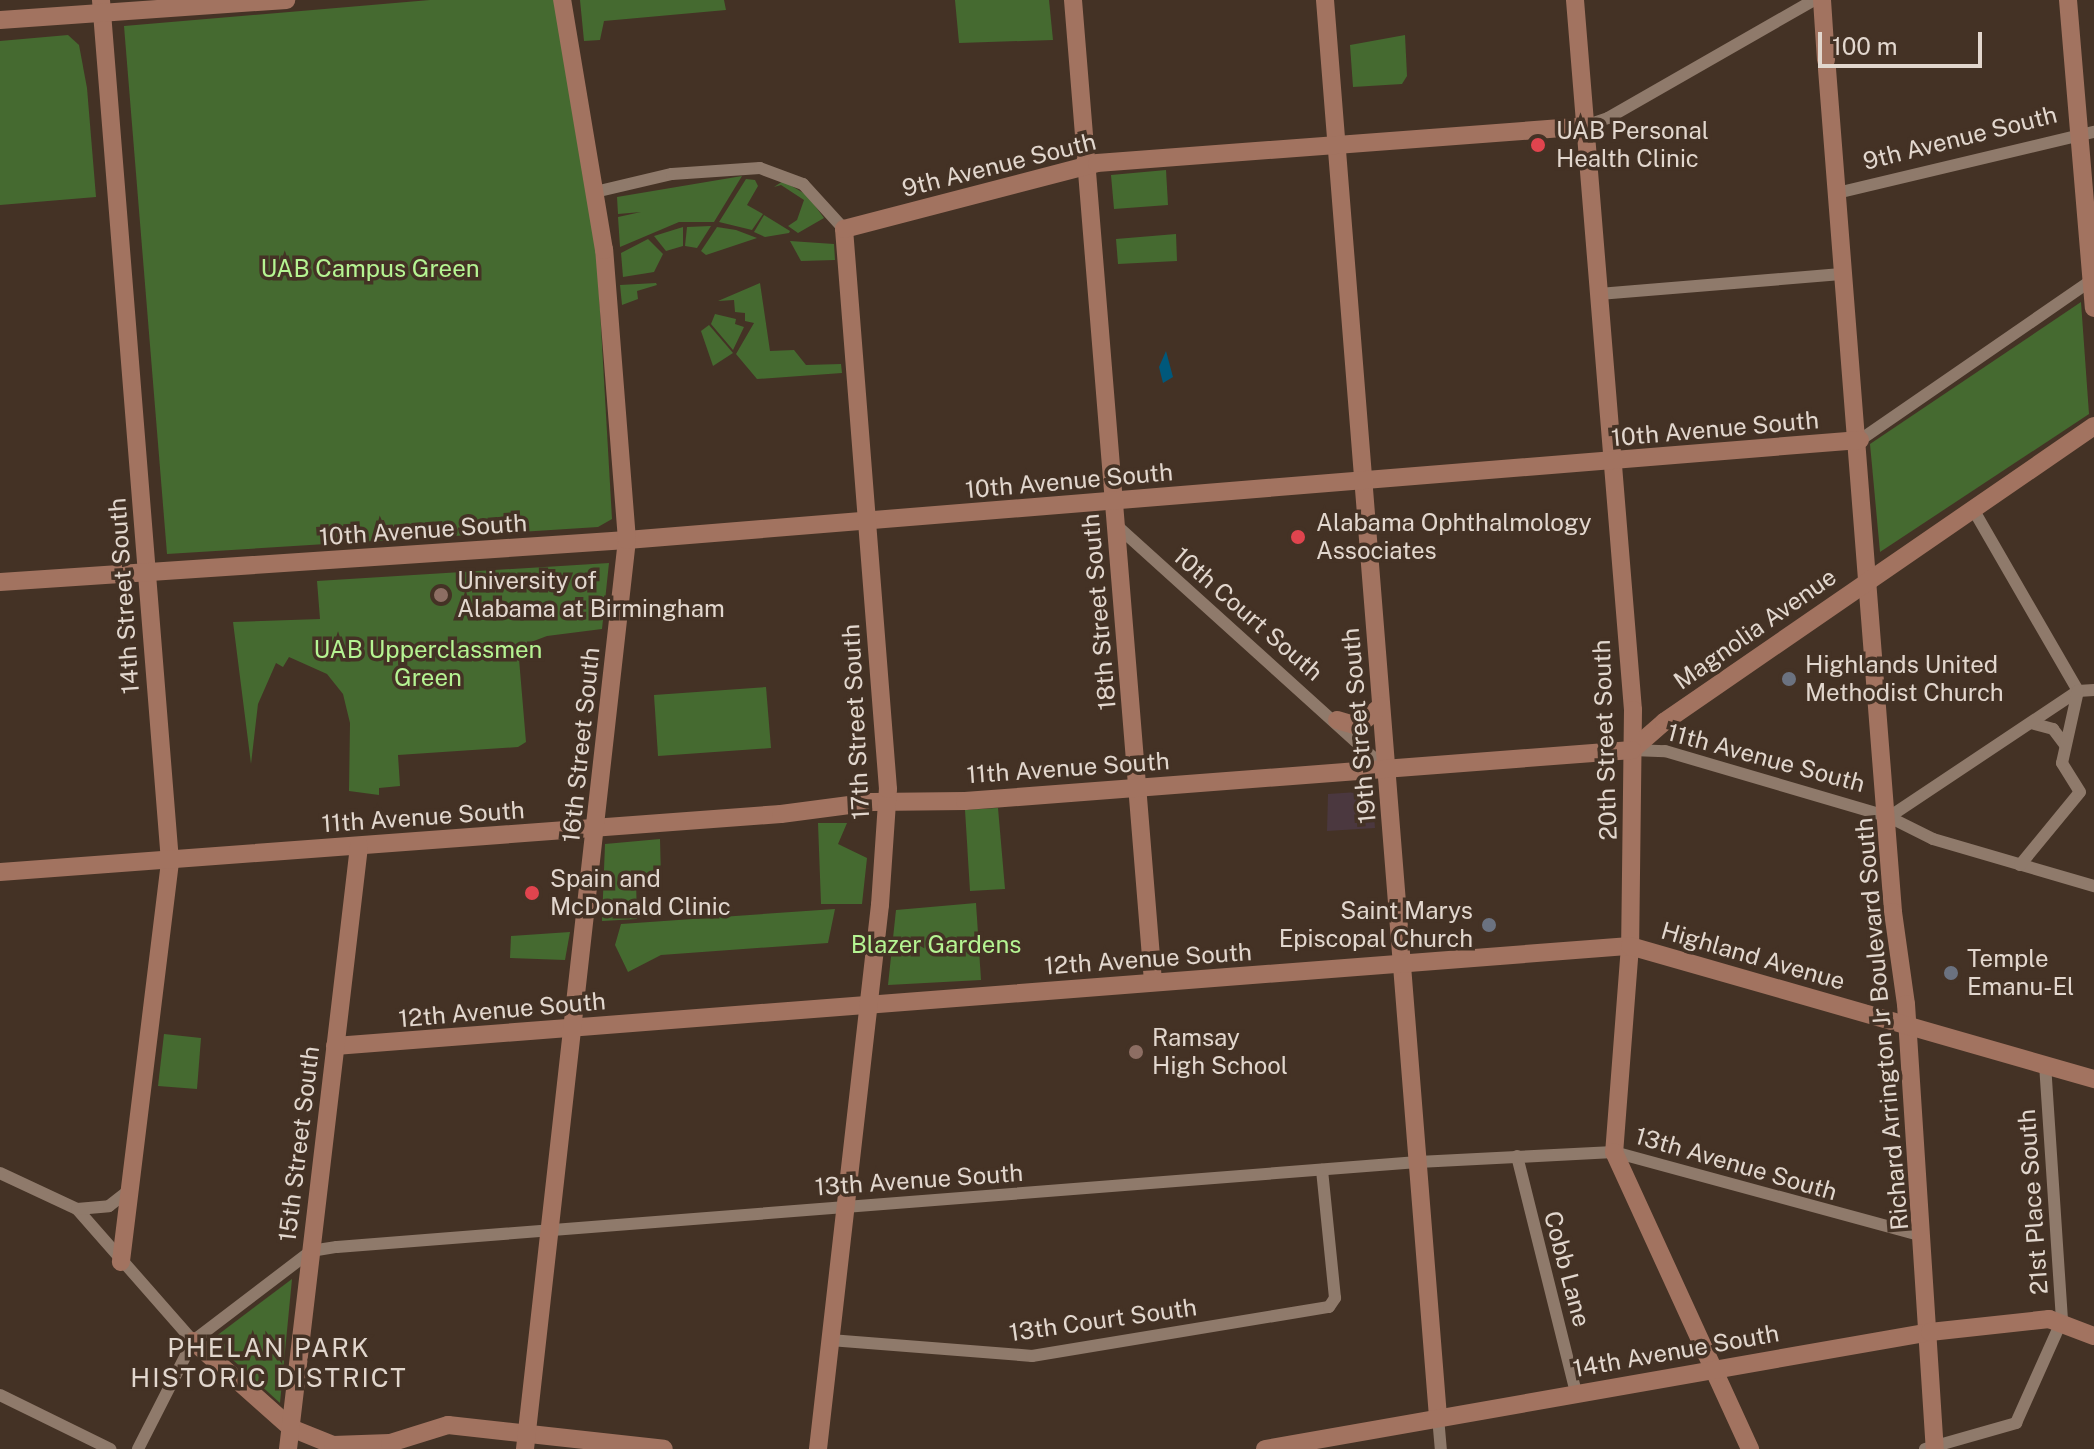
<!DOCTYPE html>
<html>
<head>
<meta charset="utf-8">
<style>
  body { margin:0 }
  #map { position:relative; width:2094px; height:1449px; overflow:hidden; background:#443225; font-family:"Public Sans",sans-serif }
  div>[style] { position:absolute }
  .commercial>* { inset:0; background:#4b383f }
  .green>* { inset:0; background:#456a30 }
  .water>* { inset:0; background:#00587b }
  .street>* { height:12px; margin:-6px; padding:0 6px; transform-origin:6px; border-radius:6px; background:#8f7a6b }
  .secondary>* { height:18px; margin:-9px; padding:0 9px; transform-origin:9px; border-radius:9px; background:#a27360 }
  .dots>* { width:22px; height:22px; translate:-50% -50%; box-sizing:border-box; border:4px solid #443225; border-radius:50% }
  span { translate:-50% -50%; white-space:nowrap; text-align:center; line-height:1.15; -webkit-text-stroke:7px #443225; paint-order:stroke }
  .poi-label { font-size:24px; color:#e2d7ce }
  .left { translate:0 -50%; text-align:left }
  .right { translate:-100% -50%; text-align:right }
  .street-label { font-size:24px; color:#e2d7ce }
  .park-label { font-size:24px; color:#b5f492 }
  .neighbourhood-label { font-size:26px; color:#e2d7ce; letter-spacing:2px }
  .scale { position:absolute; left:1818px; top:32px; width:164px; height:36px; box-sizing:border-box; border:4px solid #e2d7ce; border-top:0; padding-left:10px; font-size:24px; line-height:28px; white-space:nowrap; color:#e2d7ce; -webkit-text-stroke:6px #443225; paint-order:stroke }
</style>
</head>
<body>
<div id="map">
  <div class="commercial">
    <i style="clip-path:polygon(1372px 791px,1375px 828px,1327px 831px,1328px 794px)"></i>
  </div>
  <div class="green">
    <i style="clip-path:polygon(430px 0,555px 0,596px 241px,612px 519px,598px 527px,167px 554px,124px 26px)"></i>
    <i style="clip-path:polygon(580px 0,724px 0,726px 10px,604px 21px,600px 40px,584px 41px)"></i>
    <i style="clip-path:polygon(955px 0,1049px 0,1053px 40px,959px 43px)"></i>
    <i style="clip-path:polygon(68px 35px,79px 45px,87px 88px,96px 197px,0 205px,0 41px)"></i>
    <i style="clip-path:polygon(1405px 35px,1407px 76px,1402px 84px,1353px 87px,1350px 45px)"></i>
    <i style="clip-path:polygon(1166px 170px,1168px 205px,1114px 209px,1111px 175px)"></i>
    <i style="clip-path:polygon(742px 176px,714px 222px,679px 222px,620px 247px,618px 217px,641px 212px,618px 214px,617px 197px)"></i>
    <i style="clip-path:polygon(746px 179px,755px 180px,758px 186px,747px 205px,763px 214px,752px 230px,719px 222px)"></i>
    <i style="clip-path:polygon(783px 181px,807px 195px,824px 218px,798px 233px,788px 226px,797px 220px,804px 200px,781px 185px,774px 187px)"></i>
    <i style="clip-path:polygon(764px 215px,790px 231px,789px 233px,765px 237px,754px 232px)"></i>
    <i style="clip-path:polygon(711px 226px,697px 248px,685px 246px,687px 227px)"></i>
    <i style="clip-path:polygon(683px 227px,683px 246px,666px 251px,654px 236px)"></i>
    <i style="clip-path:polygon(717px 227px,736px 230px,757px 238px,706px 255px,701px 251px)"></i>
    <i style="clip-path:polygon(1176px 234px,1177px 261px,1118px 264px,1116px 239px)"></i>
    <i style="clip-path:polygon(648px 239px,663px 254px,654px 272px,623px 277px,621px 253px)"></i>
    <i style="clip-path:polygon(790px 241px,834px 244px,835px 260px,801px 261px)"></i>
    <i style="clip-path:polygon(760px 283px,770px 351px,794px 350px,806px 365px,841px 364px,842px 373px,757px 379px,736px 354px,754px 323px,745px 321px,745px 313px,735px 312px,734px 300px,718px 301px)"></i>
    <i style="clip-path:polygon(620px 285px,656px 283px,657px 285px,637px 291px,638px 299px,622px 305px)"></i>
    <i style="clip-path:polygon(2081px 302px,2089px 414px,1880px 552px,1870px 444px)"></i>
    <i style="clip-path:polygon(715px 314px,736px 319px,735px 324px,744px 327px,733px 350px,711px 324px)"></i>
    <i style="clip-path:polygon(709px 325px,733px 353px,713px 366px,701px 331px)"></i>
    <i style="clip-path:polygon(609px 563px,602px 629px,547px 636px,518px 647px,526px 742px,518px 747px,398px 755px,400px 786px,379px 788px,379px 795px,349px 791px,350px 723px,343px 694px,327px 674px,289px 657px,283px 667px,276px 663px,258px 704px,251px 764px,233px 622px,320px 619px,317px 581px)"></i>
    <i style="clip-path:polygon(766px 687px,771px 748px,658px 756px,654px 695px)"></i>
    <i style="clip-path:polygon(998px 808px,1005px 889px,970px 891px,965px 810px)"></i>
    <i style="clip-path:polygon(847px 823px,838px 844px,867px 858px,862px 904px,821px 904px,818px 823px)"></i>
    <i style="clip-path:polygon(660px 839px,661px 879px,636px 880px,637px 919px,602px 921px,605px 844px)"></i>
    <i style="clip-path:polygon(976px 903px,981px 980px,888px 985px,896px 910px)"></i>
    <i style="clip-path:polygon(835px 909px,828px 943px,661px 955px,628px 972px,615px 945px,621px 924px)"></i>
    <i style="clip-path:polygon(570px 932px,565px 960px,510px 958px,511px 936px)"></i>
    <i style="clip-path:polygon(164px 1034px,201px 1038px,197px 1089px,158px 1086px)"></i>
    <i style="clip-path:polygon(292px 1279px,280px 1403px,211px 1340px)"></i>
  </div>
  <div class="water">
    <i style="clip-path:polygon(1166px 351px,1173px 377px,1163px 383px,1159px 367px)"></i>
  </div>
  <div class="street">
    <i style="left:1585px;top:126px;width:24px;rotate:-19deg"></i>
    <i style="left:1608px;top:118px;width:237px;rotate:-29.8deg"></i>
    <i style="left:595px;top:192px;width:79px;rotate:-13.2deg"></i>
    <i style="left:672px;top:174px;width:88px;rotate:-3.9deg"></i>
    <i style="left:760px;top:168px;width:46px;rotate:20.4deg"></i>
    <i style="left:803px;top:184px;width:61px;rotate:47.7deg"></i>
    <i style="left:1837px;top:193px;width:264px;rotate:-13.4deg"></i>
    <i style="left:1599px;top:294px;width:246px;rotate:-4.7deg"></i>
    <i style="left:1860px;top:440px;width:282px;rotate:-34.6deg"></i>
    <i style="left:1973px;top:509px;width:210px;rotate:60deg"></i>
    <i style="left:1116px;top:525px;width:364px;rotate:42.1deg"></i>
    <i style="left:2031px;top:723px;width:23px;rotate:15deg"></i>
    <i style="left:2053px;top:729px;width:20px;rotate:53deg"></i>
    <i style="left:1632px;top:750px;width:33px;rotate:2deg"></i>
    <i style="left:1665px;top:751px;width:234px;rotate:16.4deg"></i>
    <i style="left:1889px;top:817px;width:227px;rotate:-33.7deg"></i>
    <i style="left:2078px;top:691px;width:16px;rotate:-4deg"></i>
    <i style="left:1889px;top:817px;width:49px;rotate:26.6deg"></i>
    <i style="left:1933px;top:839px;width:168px;rotate:16.3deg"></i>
    <i style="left:2020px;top:865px;width:94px;rotate:-50.6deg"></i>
    <i style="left:2080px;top:792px;width:34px;rotate:-122deg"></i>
    <i style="left:2062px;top:763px;width:74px;rotate:-77.5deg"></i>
    <i style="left:1517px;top:1156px;width:244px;rotate:76deg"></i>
    <i style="left:0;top:1173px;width:85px;rotate:25.1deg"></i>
    <i style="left:77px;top:1209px;width:176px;rotate:48.7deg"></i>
    <i style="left:77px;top:1209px;width:32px;rotate:-5deg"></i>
    <i style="left:109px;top:1206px;width:28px;rotate:-38deg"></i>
    <i style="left:830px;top:1340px;width:203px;rotate:4.5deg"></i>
    <i style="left:1032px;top:1356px;width:301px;rotate:-9.4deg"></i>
    <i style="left:1329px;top:1307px;width:11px;rotate:-56deg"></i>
    <i style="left:1335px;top:1298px;width:129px;rotate:-95.8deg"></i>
    <i style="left:0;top:1395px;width:123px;rotate:26.1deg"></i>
    <i style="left:1438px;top:1417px;width:32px;rotate:85deg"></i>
    <i style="left:138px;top:1449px;width:121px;rotate:-63deg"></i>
    <i style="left:193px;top:1341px;width:148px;rotate:-37.3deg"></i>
    <i style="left:311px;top:1251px;width:26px;rotate:-9deg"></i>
    <i style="left:337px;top:1247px;width:1084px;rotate:-4.5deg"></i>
    <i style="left:1418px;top:1162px;width:196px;rotate:-2.9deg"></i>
    <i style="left:1614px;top:1152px;width:320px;rotate:15.2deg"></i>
    <i style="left:1925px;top:1449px;width:95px;rotate:-15.9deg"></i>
    <i style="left:2016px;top:1423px;width:113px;rotate:-65.9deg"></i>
    <i style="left:2062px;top:1320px;width:256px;rotate:-93.8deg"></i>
  </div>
  <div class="secondary">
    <i style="left:101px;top:0;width:865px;rotate:85.42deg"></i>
    <i style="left:170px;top:862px;width:403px;rotate:97deg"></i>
    <i style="left:1073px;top:0;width:985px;rotate:85.34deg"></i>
    <i style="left:1325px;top:0;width:1421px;rotate:85.44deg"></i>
    <i style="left:1575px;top:0;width:712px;rotate:85.33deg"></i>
    <i style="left:1633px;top:710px;width:236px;rotate:90.7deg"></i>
    <i style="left:1630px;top:946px;width:207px;rotate:94.4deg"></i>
    <i style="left:1614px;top:1152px;width:327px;rotate:65.4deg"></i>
    <i style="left:1822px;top:0;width:60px;rotate:86.2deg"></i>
    <i style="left:2068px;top:0;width:309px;rotate:85.2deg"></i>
    <i style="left:0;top:20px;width:287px;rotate:-4deg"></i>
    <i style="left:1827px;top:69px;width:846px;rotate:85.52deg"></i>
    <i style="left:1893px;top:912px;width:93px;rotate:82deg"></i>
    <i style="left:1906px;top:1004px;width:446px;rotate:86.3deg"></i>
    <i style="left:0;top:582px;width:628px;rotate:-3.83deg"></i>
    <i style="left:627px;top:540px;width:1237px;rotate:-4.64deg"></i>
    <i style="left:1337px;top:720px;width:22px;rotate:16deg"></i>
    <i style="left:1358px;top:726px;width:30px;rotate:-41deg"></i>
    <i style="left:1632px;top:750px;width:43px;rotate:-41.2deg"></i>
    <i style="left:1664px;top:722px;width:522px;rotate:-34.54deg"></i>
    <i style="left:0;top:872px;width:783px;rotate:-4.25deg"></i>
    <i style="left:781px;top:814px;width:92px;rotate:-7.5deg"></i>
    <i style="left:872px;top:802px;width:93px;rotate:-0.6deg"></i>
    <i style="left:965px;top:801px;width:669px;rotate:-4.37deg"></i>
    <i style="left:335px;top:1046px;width:1299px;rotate:-4.42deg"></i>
    <i style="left:1630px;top:946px;width:483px;rotate:16deg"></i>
    <i style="left:193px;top:1341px;width:131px;rotate:41.6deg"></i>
    <i style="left:291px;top:1428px;width:45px;rotate:22deg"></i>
    <i style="left:333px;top:1445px;width:57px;rotate:-2deg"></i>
    <i style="left:390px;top:1443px;width:61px;rotate:-17.2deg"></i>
    <i style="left:448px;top:1425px;width:217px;rotate:6.3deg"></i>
    <i style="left:288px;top:1449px;width:607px;rotate:-83.28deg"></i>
    <i style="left:525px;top:1449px;width:915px;rotate:-83.6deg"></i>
    <i style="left:627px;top:540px;width:291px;rotate:-94.5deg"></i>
    <i style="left:604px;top:250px;width:254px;rotate:-99.5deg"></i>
    <i style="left:818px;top:1449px;width:548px;rotate:-83.5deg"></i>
    <i style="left:880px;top:905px;width:116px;rotate:-86.1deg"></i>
    <i style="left:888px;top:789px;width:562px;rotate:-94.49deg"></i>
    <i style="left:844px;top:229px;width:261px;rotate:-14.6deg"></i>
    <i style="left:1097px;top:163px;width:489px;rotate:-4.3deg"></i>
    <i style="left:1265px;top:1449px;width:675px;rotate:-9.98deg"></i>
    <i style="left:1930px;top:1332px;width:120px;rotate:-6.2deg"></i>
    <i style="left:2049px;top:1319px;width:48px;rotate:20.7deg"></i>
  </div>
  <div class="dots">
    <i style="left:1538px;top:145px;background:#e0444e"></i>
    <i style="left:1298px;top:537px;background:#e0444e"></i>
    <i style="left:441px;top:595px;background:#8d6e63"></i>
    <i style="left:1789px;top:679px;background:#6b7280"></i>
    <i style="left:532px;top:893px;background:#e0444e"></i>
    <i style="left:1489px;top:925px;background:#6b7280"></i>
    <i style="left:1951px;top:973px;background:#6b7280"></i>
    <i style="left:1136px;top:1052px;background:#8d6e63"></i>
  </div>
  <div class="poi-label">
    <span class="left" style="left:1556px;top:145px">UAB Personal<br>Health Clinic</span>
    <span class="left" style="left:1316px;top:537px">Alabama Ophthalmology<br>Associates</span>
    <span class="left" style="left:457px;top:595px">University of<br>Alabama at Birmingham</span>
    <span class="left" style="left:1805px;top:679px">Highlands United<br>Methodist Church</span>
    <span class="left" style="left:550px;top:893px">Spain and<br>McDonald Clinic</span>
    <span class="right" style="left:1473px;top:925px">Saint Marys<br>Episcopal Church</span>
    <span class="left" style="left:1967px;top:973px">Temple<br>Emanu-El</span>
    <span class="left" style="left:1152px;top:1052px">Ramsay<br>High School</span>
  </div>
  <div class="street-label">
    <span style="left:1960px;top:138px;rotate:-14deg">9th Avenue South</span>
    <span style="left:999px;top:165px;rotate:-14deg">9th Avenue South</span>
    <span style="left:1715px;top:429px;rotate:-5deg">10th Avenue South</span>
    <span style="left:1069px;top:481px;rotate:-5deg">10th Avenue South</span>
    <span style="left:423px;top:530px;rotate:-4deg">10th Avenue South</span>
    <span style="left:124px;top:596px;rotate:-94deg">14th Street South</span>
    <span style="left:1099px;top:612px;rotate:-95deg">18th Street South</span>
    <span style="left:1248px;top:614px;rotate:41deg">10th Court South</span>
    <span style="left:1755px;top:629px;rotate:-35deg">Magnolia Avenue</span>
    <span style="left:856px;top:722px;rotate:-93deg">17th Street South</span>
    <span style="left:1359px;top:726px;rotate:-95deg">19th Street South</span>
    <span style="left:1605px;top:740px;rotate:-92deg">20th Street South</span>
    <span style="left:581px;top:745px;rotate:-84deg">16th Street South</span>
    <span style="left:1766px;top:758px;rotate:15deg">11th Avenue South</span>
    <span style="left:1068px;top:768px;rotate:-4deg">11th Avenue South</span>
    <span style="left:423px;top:817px;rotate:-4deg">11th Avenue South</span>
    <span style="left:1753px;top:956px;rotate:16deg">Highland Avenue</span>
    <span style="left:1148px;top:959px;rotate:-4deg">12th Avenue South</span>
    <span style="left:502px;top:1010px;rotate:-5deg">12th Avenue South</span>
    <span style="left:1882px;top:1024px;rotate:-95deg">Richard Arrington Jr Boulevard South</span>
    <span style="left:299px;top:1144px;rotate:-83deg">15th Street South</span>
    <span style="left:1736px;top:1164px;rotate:16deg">13th Avenue South</span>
    <span style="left:919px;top:1180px;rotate:-4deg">13th Avenue South</span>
    <span style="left:2033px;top:1202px;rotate:-94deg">21st Place South</span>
    <span style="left:1567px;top:1269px;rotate:75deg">Cobb Lane</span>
    <span style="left:1103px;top:1320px;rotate:-8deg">13th Court South</span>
    <span style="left:1676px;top:1351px;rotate:-10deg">14th Avenue South</span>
  </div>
  <div class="park-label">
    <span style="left:370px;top:269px">UAB Campus Green</span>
    <span style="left:428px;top:664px">UAB Upperclassmen<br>Green</span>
    <span style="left:936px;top:945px">Blazer Gardens</span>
  </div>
  <div class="neighbourhood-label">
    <span style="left:269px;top:1363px">PHELAN PARK<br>HISTORIC DISTRICT</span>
  </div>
  <div class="scale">100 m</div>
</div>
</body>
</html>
